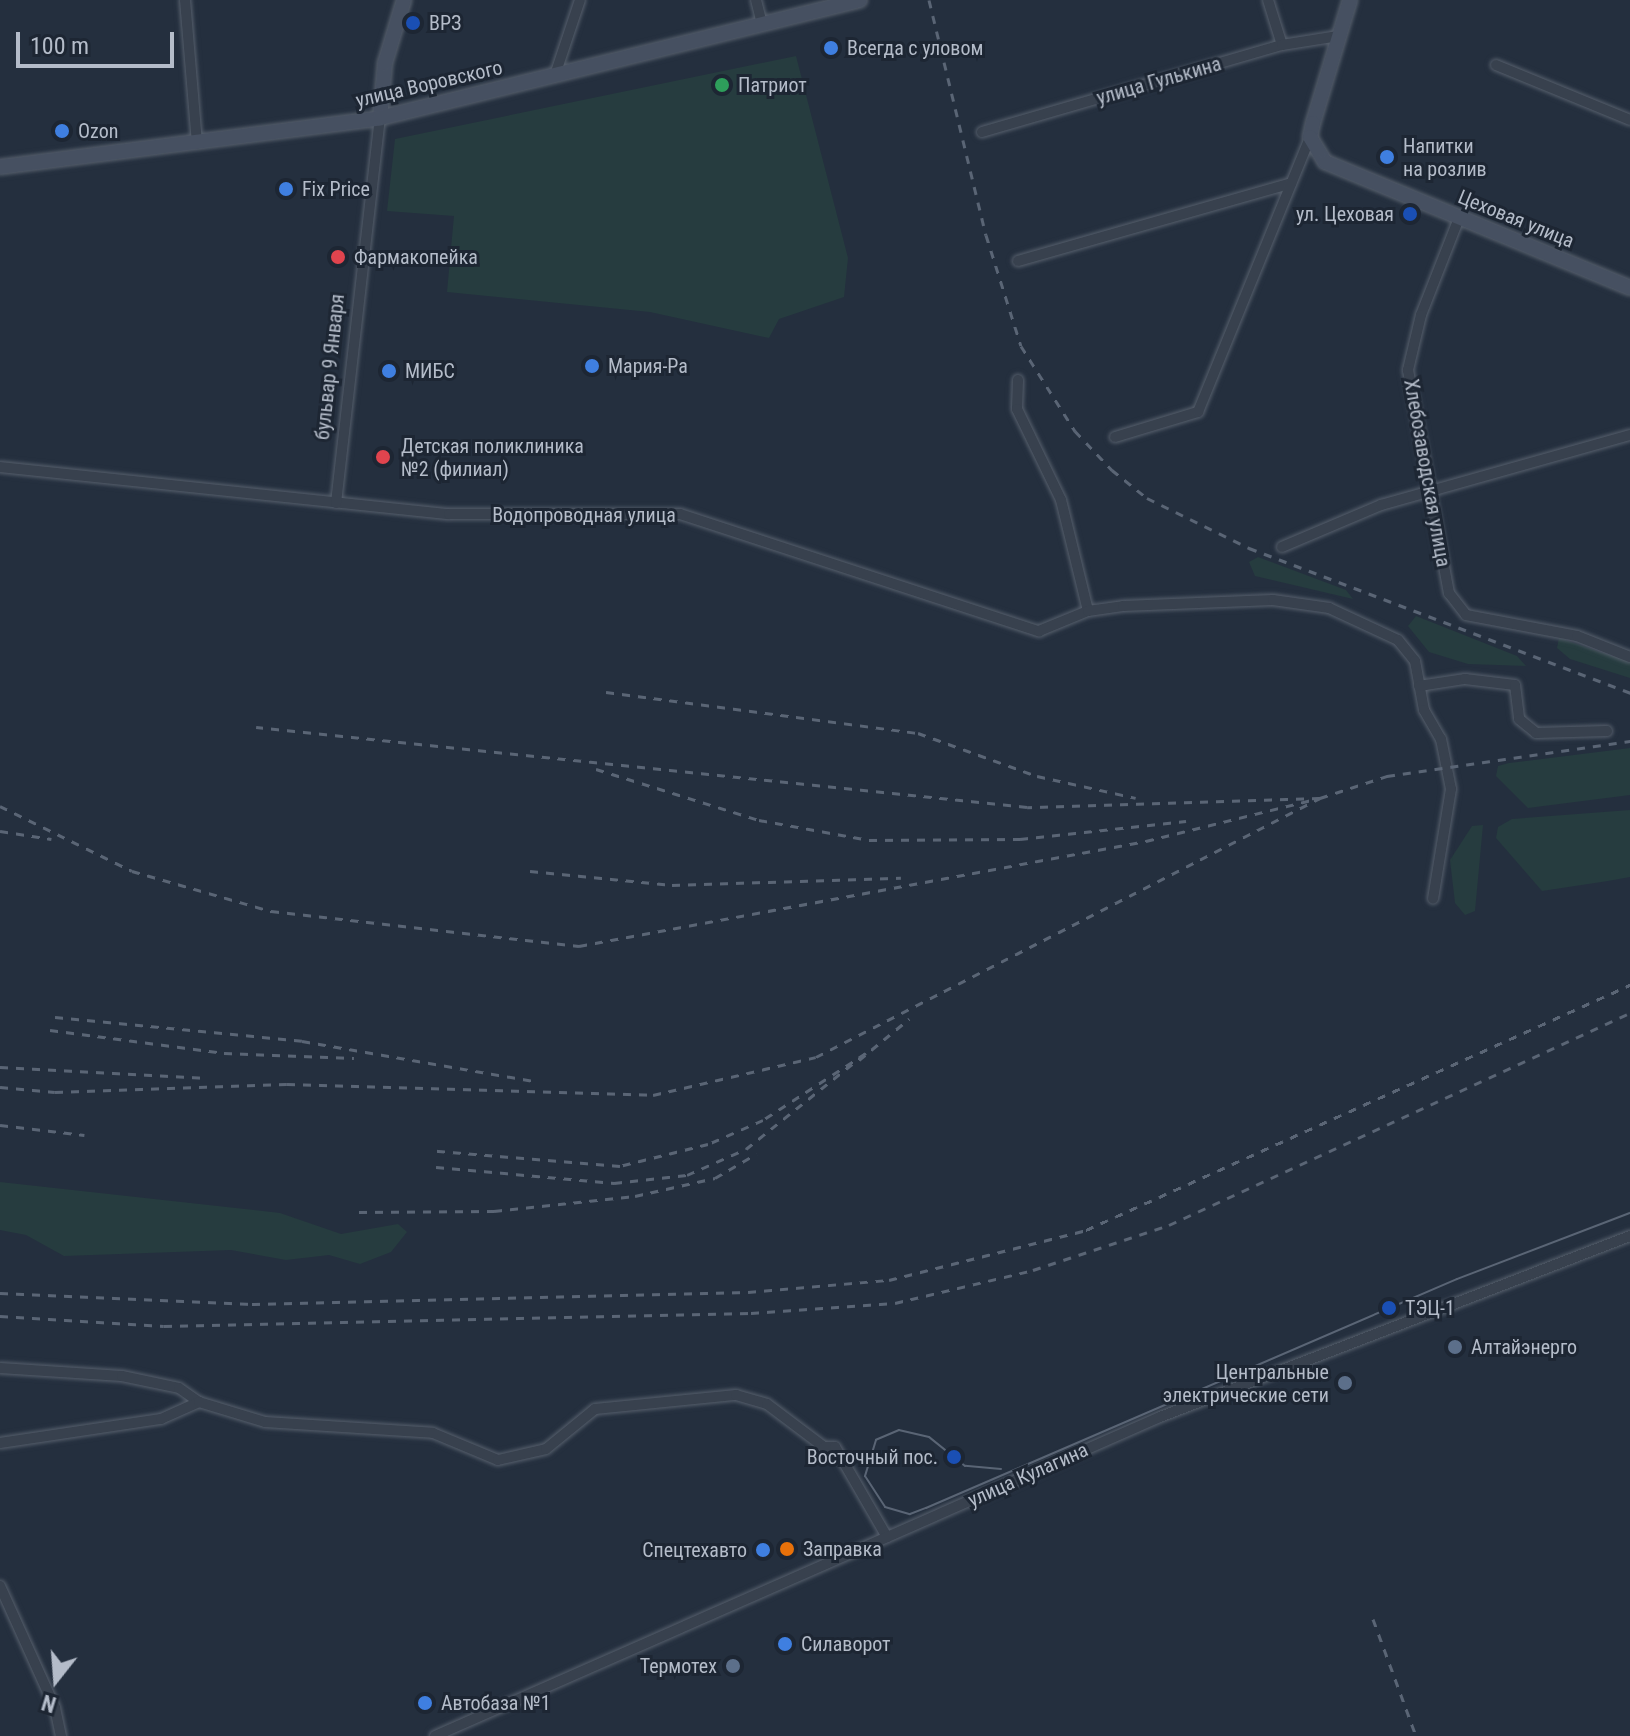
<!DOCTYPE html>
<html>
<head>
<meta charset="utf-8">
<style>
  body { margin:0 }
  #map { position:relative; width:1630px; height:1736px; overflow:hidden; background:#242f3e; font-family:"Roboto Condensed",sans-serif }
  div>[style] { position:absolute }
  .green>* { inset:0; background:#263c3f }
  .roads { filter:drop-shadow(0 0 2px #565f6c) drop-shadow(0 0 2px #565f6c) }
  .minor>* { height:10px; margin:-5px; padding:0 5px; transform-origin:5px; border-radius:5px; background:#38414e }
  .secondary>* { height:14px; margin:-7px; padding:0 7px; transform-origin:7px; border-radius:7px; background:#465061 }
  .tram>* { height:2px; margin:-1px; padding:0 1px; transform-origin:1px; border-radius:1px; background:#5a6575 }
  .rail>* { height:3px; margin-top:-1.5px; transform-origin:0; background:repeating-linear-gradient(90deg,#5a6575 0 8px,transparent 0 16px) }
  .dots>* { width:22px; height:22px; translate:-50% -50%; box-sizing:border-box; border:4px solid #1d2633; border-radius:50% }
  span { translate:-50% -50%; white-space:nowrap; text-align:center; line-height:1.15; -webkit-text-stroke:6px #1d2633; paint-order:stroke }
  .poi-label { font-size:20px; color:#b4bcc9 }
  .left { translate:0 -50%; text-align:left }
  .right { translate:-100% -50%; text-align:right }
  .street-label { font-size:20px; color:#b4bcc9 }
  .north { position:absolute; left:16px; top:1640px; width:80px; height:80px; -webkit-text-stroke:6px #1d2633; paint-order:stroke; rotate:197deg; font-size:22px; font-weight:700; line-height:32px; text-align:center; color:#b4bcc9 }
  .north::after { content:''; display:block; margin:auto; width:28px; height:36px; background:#b4bcc9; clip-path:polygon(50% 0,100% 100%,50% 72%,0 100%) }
  .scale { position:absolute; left:16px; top:32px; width:158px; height:36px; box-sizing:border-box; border:4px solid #b4bcc9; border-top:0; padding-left:10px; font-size:24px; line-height:28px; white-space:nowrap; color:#b4bcc9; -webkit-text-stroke:6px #1d2633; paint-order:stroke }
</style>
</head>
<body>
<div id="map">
  <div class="green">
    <i style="clip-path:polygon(796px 56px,848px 258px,844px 297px,779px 319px,769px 338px,650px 312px,447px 292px,454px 216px,387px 211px,395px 139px)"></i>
    <i style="clip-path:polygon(1258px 557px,1346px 590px,1353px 599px,1255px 576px,1249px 562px)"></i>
    <i style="clip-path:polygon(1416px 616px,1517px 656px,1526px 666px,1468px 664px,1429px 652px,1408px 626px)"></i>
    <i style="clip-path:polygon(1559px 638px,1630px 662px,1630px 678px,1570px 659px,1557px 648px)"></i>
    <i style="clip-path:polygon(1630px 748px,1630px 795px,1528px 808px,1496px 776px,1498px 766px,1509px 763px)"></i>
    <i style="clip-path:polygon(1630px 810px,1630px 877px,1608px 881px,1542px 891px,1496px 838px,1498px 827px,1512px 819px)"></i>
    <i style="clip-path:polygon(1483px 825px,1475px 911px,1465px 915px,1455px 903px,1450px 860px,1472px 826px)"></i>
    <i style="clip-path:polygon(0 1182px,280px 1213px,341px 1234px,398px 1224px,407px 1232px,391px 1252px,360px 1264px,329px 1255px,286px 1260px,231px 1250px,64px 1256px,26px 1235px,0 1230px)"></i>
  </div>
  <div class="roads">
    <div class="minor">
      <i style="left:185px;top:0;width:144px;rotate:85.2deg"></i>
      <i style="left:756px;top:0;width:25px;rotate:76deg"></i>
      <i style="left:1268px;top:0;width:47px;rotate:72.7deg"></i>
      <i style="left:1496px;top:65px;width:145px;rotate:22.3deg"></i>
      <i style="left:555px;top:75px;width:79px;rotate:-71.6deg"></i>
      <i style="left:982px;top:132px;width:312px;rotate:-16.2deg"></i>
      <i style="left:1282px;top:45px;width:57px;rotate:-9.1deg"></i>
      <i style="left:1459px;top:218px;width:104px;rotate:111.4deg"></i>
      <i style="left:1421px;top:315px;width:57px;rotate:103.3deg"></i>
      <i style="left:1408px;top:370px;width:227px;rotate:79.6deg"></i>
      <i style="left:1449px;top:593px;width:28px;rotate:52deg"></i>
      <i style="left:1466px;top:615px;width:113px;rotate:10.7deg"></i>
      <i style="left:1577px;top:636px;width:57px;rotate:21.6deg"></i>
      <i style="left:1018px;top:261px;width:284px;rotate:-15.9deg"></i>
      <i style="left:1018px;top:380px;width:29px;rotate:92deg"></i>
      <i style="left:1017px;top:409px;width:101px;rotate:64.2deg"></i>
      <i style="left:1061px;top:500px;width:114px;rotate:76.3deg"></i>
      <i style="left:1115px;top:437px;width:87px;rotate:-16.8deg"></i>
      <i style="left:1198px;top:412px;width:297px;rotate:-67.8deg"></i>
      <i style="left:0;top:467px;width:451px;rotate:6deg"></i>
      <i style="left:449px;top:514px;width:231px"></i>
      <i style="left:680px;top:514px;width:378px;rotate:18.1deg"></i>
      <i style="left:1039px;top:631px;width:53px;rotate:-22.2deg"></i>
      <i style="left:1088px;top:611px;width:35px;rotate:-8deg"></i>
      <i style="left:1123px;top:606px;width:150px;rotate:-2.3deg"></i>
      <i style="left:1273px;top:600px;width:57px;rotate:8.1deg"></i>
      <i style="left:1329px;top:608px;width:76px;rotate:24.9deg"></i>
      <i style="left:1398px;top:640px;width:27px;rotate:51deg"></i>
      <i style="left:1415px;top:661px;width:50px;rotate:79.6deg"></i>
      <i style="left:1424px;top:710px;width:34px;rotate:60deg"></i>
      <i style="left:1441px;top:739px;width:51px;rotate:78.7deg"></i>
      <i style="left:1451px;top:789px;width:111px;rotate:99.3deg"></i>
      <i style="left:336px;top:503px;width:388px;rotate:-83.5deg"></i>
      <i style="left:1282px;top:547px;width:108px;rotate:-23deg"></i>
      <i style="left:1381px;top:505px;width:259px;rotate:-15.7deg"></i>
      <i style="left:1419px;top:686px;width:47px;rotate:-8.7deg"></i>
      <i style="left:1465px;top:679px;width:50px;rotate:6.8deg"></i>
      <i style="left:1515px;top:685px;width:34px;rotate:83deg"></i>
      <i style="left:1519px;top:719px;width:22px;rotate:39deg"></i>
      <i style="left:1536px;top:733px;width:71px;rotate:-1.6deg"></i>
      <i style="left:0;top:1368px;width:122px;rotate:3.8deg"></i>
      <i style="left:122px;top:1376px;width:58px;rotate:11.9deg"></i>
      <i style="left:179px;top:1388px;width:24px;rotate:35deg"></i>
      <i style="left:0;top:1443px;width:163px;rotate:-8.5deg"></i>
      <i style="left:161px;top:1419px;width:42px;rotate:-24.1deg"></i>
      <i style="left:199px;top:1402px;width:69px;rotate:16.9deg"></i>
      <i style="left:265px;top:1422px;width:168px;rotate:3.7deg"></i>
      <i style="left:433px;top:1433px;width:70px;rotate:22.6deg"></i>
      <i style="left:498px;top:1460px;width:49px;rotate:-12.9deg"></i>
      <i style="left:546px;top:1449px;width:63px;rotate:-39.2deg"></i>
      <i style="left:595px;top:1409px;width:142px;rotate:-5.7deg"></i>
      <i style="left:736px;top:1395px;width:32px;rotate:16deg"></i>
      <i style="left:767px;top:1404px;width:71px;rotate:37deg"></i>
      <i style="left:824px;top:1447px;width:11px"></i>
      <i style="left:835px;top:1447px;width:104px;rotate:60deg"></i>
      <i style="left:0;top:1586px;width:134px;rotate:65.7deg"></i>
      <i style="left:55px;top:1708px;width:29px;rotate:78deg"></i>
      <i style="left:435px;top:1736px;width:792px;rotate:-23.75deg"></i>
      <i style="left:1160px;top:1417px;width:504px;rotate:-21.06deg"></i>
    </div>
    <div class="secondary">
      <i style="left:1350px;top:0;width:128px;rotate:106.7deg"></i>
      <i style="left:1313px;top:123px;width:14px;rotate:102deg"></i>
      <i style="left:1310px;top:137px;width:29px;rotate:59deg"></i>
      <i style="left:1325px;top:162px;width:330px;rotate:22.4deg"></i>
      <i style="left:380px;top:118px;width:55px;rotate:-84.8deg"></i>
      <i style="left:385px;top:63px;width:66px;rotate:-73.2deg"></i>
      <i style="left:0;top:167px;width:383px;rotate:-7.3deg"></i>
      <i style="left:380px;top:118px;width:494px;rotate:-13.8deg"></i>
    </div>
  </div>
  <div class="tram">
    <i style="left:1001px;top:1469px;width:36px;rotate:-175deg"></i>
    <i style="left:965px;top:1466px;width:46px;rotate:-141.1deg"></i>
    <i style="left:929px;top:1437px;width:31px;rotate:-167deg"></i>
    <i style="left:899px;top:1430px;width:25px;rotate:157deg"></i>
    <i style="left:876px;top:1440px;width:38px;rotate:107deg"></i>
    <i style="left:865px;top:1476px;width:37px;rotate:57deg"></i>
    <i style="left:885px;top:1507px;width:26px;rotate:16deg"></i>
    <i style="left:910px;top:1514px;width:17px;rotate:-21deg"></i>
    <i style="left:926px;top:1508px;width:578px;rotate:-23.33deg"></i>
    <i style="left:1457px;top:1279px;width:185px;rotate:-20.9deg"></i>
  </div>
  <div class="rail">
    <i style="left:929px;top:0;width:242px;rotate:76.4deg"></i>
    <i style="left:986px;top:235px;width:116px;rotate:72.5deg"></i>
    <i style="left:1021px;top:346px;width:101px;rotate:57.6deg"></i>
    <i style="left:1075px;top:431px;width:54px;rotate:46.5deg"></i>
    <i style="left:1112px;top:470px;width:45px;rotate:38.7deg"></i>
    <i style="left:1147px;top:498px;width:114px;rotate:26.1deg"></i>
    <i style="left:1249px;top:548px;width:408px;rotate:20.8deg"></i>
    <i style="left:606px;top:692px;width:315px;rotate:7.5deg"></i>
    <i style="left:918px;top:733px;width:127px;rotate:19.9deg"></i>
    <i style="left:1037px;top:776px;width:101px;rotate:12.5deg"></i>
    <i style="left:596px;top:769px;width:171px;rotate:17.4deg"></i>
    <i style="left:759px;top:820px;width:112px;rotate:10.3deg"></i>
    <i style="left:869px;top:840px;width:151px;rotate:-0.4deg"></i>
    <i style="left:1020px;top:839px;width:167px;rotate:-6.2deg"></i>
    <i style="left:0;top:806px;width:147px;rotate:26.2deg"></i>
    <i style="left:132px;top:871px;width:145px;rotate:16.1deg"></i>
    <i style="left:271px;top:911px;width:310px;rotate:6.5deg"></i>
    <i style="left:579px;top:946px;width:577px;rotate:-10.49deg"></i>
    <i style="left:1146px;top:841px;width:179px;rotate:-13.9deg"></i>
    <i style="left:1320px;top:798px;width:293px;rotate:178.2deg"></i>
    <i style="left:1027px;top:807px;width:775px;rotate:-174.08deg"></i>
    <i style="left:0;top:831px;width:52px;rotate:8.9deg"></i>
    <i style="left:530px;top:871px;width:143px;rotate:5.6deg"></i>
    <i style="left:672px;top:885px;width:229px;rotate:-1.8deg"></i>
    <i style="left:55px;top:1017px;width:248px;rotate:5.5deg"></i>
    <i style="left:302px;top:1041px;width:235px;rotate:9.8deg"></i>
    <i style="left:50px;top:1030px;width:176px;rotate:7.5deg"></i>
    <i style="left:224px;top:1053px;width:130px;rotate:2.2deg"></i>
    <i style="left:859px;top:1060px;width:65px;rotate:-39.4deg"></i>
    <i style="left:0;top:1067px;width:208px;rotate:3deg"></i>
    <i style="left:0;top:1087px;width:55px;rotate:5.2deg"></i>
    <i style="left:55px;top:1092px;width:232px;rotate:-2deg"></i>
    <i style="left:287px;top:1084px;width:366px;rotate:1.7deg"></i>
    <i style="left:653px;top:1095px;width:167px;rotate:-13.1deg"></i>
    <i style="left:816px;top:1057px;width:567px;rotate:-27.2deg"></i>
    <i style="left:1320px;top:798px;width:71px;rotate:-18.2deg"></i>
    <i style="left:1387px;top:776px;width:246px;rotate:-8.2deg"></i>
    <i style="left:0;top:1125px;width:85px;rotate:6.8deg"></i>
    <i style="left:436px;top:1167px;width:179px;rotate:5.1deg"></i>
    <i style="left:614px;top:1183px;width:73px;rotate:-6.3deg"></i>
    <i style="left:687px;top:1175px;width:64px;rotate:-23.8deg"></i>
    <i style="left:746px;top:1149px;width:154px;rotate:-38.7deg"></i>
    <i style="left:866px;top:1053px;width:123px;rotate:147deg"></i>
    <i style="left:763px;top:1120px;width:60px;rotate:156.4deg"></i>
    <i style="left:708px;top:1144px;width:91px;rotate:166deg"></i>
    <i style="left:620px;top:1166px;width:185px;rotate:-175.3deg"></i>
    <i style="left:359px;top:1212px;width:135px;rotate:-0.4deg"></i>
    <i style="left:494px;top:1211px;width:142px;rotate:-6.1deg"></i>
    <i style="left:635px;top:1196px;width:82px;rotate:-12.7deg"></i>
    <i style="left:715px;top:1178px;width:48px;rotate:-30.3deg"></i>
    <i style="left:0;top:1293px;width:252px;rotate:2.5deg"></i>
    <i style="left:252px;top:1304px;width:496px;rotate:-1.4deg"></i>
    <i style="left:748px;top:1292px;width:142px;rotate:-4.9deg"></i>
    <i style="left:889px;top:1280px;width:203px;rotate:-14.2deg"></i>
    <i style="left:1086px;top:1230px;width:597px;rotate:-24.25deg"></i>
    <i style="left:0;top:1316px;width:164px;rotate:3.5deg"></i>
    <i style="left:164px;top:1326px;width:587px;rotate:-1.27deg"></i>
    <i style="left:751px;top:1313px;width:144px;rotate:-4deg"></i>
    <i style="left:895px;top:1303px;width:142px;rotate:-13.4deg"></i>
    <i style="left:1033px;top:1270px;width:143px;rotate:-18.3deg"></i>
    <i style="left:1169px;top:1225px;width:507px;rotate:-24.7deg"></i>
    <i style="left:1373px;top:1619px;width:125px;rotate:69.8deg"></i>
  </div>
  <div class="dots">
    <i style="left:413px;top:23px;background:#1a4fb4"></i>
    <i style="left:831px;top:48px;background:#3f7fe0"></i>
    <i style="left:722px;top:85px;background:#2e9e5b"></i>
    <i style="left:62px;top:131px;background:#3f7fe0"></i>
    <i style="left:1387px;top:157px;background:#3f7fe0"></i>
    <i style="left:286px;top:189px;background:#3f7fe0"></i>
    <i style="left:1410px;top:214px;background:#1a4fb4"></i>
    <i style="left:338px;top:257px;background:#e0444e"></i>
    <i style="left:592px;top:366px;background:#3f7fe0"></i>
    <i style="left:389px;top:371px;background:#3f7fe0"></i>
    <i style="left:383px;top:457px;background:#e0444e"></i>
    <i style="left:1389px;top:1308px;background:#1a4fb4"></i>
    <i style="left:1455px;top:1347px;background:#5c6f8a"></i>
    <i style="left:1345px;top:1383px;background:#5c6f8a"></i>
    <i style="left:954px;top:1457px;background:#1a4fb4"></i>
    <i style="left:787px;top:1549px;background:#e8710a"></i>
    <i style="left:763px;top:1550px;background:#3f7fe0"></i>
    <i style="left:785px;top:1644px;background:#3f7fe0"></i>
    <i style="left:733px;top:1666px;background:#5c6f8a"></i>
    <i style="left:425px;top:1703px;background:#3f7fe0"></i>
  </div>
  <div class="poi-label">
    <span class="left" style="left:429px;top:23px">ВРЗ</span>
    <span class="left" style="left:847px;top:48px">Всегда с уловом</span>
    <span class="left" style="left:738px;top:85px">Патриот</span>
    <span class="left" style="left:78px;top:131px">Ozon</span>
    <span class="left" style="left:1403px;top:158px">Напитки<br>на розлив</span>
    <span class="left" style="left:302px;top:189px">Fix Price</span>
    <span class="right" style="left:1394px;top:214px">ул. Цеховая</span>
    <span class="left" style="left:354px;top:257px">Фармакопейка</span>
    <span class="left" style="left:608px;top:366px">Мария-Ра</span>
    <span class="left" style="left:405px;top:371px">МИБС</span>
    <span class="left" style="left:401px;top:458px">Детская поликлиника<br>№2 (филиал)</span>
    <span class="left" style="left:1405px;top:1308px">ТЭЦ-1</span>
    <span class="left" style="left:1471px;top:1347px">Алтайэнерго</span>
    <span class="right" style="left:1329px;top:1384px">Центральные<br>электрические сети</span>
    <span class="right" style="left:938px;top:1457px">Восточный пос.</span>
    <span class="left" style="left:803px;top:1549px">Заправка</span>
    <span class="right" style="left:747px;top:1550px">Спецтехавто</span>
    <span class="left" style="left:801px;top:1644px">Силаворот</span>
    <span class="right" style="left:717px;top:1666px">Термотех</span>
    <span class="left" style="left:441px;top:1703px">Автобаза №1</span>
  </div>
  <div class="street-label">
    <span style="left:1159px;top:81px;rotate:-16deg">улица Гулькина</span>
    <span style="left:429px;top:84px;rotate:-13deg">улица Воровского</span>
    <span style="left:1516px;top:219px;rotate:22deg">Цеховая улица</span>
    <span style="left:330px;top:367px;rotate:-84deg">бульвар 9 Января</span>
    <span style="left:1427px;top:473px;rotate:80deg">Хлебозаводская улица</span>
    <span style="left:584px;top:515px">Водопроводная улица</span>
    <span style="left:1028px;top:1475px;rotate:-24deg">улица Кулагина</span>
  </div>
  <div class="north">N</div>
  <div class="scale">100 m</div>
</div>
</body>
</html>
